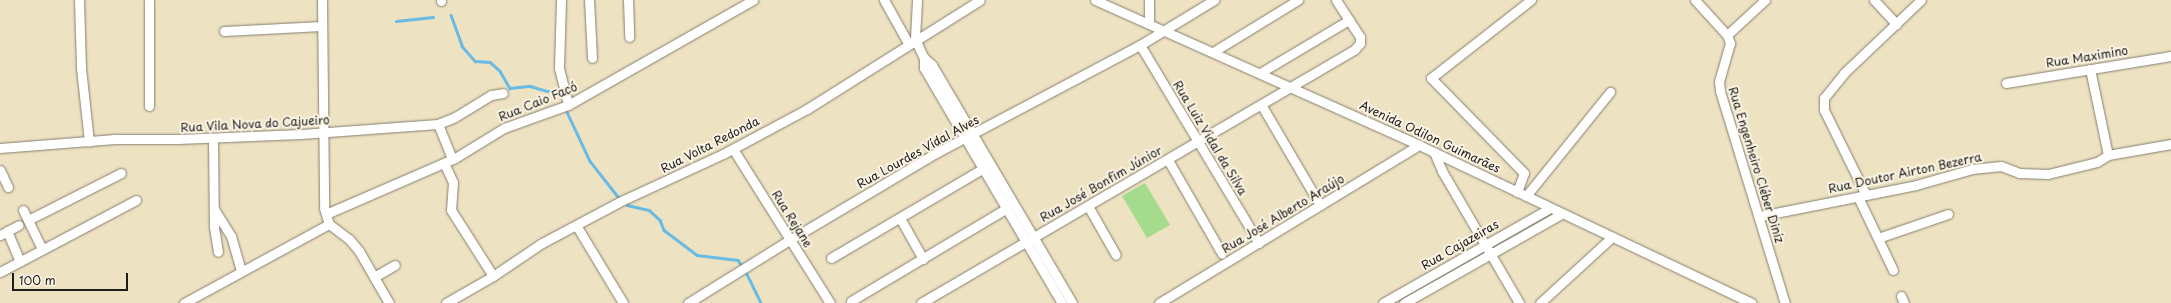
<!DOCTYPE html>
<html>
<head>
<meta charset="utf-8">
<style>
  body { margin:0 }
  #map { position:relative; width:2171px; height:303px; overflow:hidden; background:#ede2c1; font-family:"Playpen Sans",sans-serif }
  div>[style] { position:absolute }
  .green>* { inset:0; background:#a4db8c }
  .stream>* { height:2.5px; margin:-1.25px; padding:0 1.25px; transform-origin:1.25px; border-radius:1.25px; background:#69bae4 }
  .roads { filter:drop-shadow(0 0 1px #847f6e) drop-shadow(0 0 1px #847f6e) }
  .minor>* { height:9px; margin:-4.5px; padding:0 4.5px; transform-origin:4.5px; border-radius:4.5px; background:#fff }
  span { translate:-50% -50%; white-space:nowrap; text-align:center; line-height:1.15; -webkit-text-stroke:4px #fcf5e5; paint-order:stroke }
  .street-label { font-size:12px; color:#1c1c1c }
  .scale { position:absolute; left:12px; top:273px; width:116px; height:18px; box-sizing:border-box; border:2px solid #1c1c1c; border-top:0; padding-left:5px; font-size:12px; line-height:14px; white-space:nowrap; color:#1c1c1c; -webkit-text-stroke:3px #fcf5e5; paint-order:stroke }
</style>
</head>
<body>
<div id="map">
  <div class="green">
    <i style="clip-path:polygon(1145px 183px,1170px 225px,1147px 238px,1122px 196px)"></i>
  </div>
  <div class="stream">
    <i style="left:451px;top:15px;width:33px;rotate:70deg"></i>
    <i style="left:462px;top:46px;width:20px;rotate:49deg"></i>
    <i style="left:475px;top:61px;width:15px;rotate:4deg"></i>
    <i style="left:490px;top:62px;width:13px;rotate:42deg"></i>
    <i style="left:500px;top:71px;width:20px;rotate:60deg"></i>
    <i style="left:510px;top:88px;width:20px;rotate:-6deg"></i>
    <i style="left:530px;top:86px;width:18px;rotate:16deg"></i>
    <i style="left:547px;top:91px;width:13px"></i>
    <i style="left:396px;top:21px;width:37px;rotate:-6deg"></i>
    <i style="left:567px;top:112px;width:54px;rotate:64.9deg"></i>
    <i style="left:590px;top:161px;width:47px;rotate:51.9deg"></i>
    <i style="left:627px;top:205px;width:23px;rotate:13deg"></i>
    <i style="left:649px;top:210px;width:15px;rotate:42deg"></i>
    <i style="left:660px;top:220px;width:11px;rotate:68deg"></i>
    <i style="left:664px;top:230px;width:41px;rotate:37.1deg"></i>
    <i style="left:697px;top:255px;width:41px;rotate:7deg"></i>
    <i style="left:738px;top:260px;width:7px;rotate:56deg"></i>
    <i style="left:745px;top:270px;width:37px;rotate:64deg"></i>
  </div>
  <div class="roads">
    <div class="minor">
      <i style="left:79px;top:0;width:68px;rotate:88.3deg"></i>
      <i style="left:81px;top:68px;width:74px;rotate:83.8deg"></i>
      <i style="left:149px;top:0;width:106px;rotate:90deg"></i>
      <i style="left:322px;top:0;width:208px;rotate:89.4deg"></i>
      <i style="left:324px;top:208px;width:17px;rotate:73deg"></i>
      <i style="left:329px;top:224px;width:25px;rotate:37deg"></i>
      <i style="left:349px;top:239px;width:16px;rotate:50deg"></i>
      <i style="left:359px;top:251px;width:60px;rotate:60deg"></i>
      <i style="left:441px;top:0;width:1px;rotate:90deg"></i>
      <i style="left:561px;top:0;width:68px;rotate:91.7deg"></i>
      <i style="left:559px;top:68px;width:38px;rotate:76deg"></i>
      <i style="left:589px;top:0;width:58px;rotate:87deg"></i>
      <i style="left:628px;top:0;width:37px;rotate:88deg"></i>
      <i style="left:884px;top:0;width:49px;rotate:60.8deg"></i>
      <i style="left:917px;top:0;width:39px;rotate:93deg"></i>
      <i style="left:915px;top:39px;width:21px;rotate:65deg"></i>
      <i style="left:924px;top:58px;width:11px;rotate:41deg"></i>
      <i style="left:932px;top:65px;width:276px;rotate:59.5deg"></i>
      <i style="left:1095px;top:0;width:355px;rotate:24.1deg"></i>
      <i style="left:1419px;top:145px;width:368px;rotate:25.4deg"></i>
      <i style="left:1149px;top:0;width:24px;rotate:90deg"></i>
      <i style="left:1695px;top:0;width:47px;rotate:47.6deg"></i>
      <i style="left:1727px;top:35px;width:9px;rotate:69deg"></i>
      <i style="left:1730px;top:43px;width:40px;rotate:106deg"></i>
      <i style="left:1719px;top:81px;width:10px;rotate:84deg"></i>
      <i style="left:1720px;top:91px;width:222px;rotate:73deg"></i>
      <i style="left:1874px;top:0;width:33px;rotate:47deg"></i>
      <i style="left:224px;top:31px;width:98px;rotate:-2.9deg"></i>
      <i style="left:1727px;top:35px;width:52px;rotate:-42.6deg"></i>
      <i style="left:1140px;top:45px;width:231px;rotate:59deg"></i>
      <i style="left:1213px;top:52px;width:100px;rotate:-31.5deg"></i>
      <i style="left:924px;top:58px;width:10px;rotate:90deg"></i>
      <i style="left:924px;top:68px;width:273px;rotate:59.6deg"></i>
      <i style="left:2090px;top:69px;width:88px;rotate:78.2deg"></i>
      <i style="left:1260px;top:73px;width:104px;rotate:-30.8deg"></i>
      <i style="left:2006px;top:83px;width:167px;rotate:-9.3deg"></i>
      <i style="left:1262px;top:106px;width:115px;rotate:59.6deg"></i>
      <i style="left:438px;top:124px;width:38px;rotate:68deg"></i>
      <i style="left:213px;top:138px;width:89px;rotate:89.4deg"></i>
      <i style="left:214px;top:227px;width:25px;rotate:81deg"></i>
      <i style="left:0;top:148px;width:115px;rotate:-4.5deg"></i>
      <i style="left:115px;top:139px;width:63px"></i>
      <i style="left:178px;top:139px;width:123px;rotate:-2.3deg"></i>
      <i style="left:301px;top:134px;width:137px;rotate:-4.2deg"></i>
      <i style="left:438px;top:124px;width:18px;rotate:-22deg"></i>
      <i style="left:455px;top:117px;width:42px;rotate:-31.4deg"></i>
      <i style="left:491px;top:95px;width:12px;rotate:-9deg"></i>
      <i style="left:733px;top:149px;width:182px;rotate:57.8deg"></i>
      <i style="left:1434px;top:152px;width:21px;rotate:67deg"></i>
      <i style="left:1442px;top:171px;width:153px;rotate:59.7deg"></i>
      <i style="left:1168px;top:160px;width:108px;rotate:60.1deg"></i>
      <i style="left:444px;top:163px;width:21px;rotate:65deg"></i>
      <i style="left:453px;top:182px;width:28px;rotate:94deg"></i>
      <i style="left:451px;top:210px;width:78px;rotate:57.5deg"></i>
      <i style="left:0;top:170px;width:19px;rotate:65deg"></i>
      <i style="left:1517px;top:192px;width:20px;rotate:-70deg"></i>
      <i style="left:1524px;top:173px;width:133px;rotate:-134.4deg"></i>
      <i style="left:1431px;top:78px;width:127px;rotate:-38deg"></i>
      <i style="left:1866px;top:195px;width:95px;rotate:-116.3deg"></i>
      <i style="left:1824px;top:110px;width:12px;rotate:-90deg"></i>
      <i style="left:1824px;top:98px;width:32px;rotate:-51deg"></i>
      <i style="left:1844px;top:73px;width:106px;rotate:-43.5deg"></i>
      <i style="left:1526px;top:196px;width:134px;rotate:-51.1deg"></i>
      <i style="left:1858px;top:197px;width:81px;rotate:64.4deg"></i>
      <i style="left:1088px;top:206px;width:56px;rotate:60.3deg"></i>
      <i style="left:214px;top:209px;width:32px;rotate:58deg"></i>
      <i style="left:231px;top:236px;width:37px;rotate:74deg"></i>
      <i style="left:23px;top:210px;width:43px;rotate:64deg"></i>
      <i style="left:326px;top:214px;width:141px;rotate:-23.5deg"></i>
      <i style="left:455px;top:158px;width:57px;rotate:-31.5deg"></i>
      <i style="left:504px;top:128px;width:68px;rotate:-19.8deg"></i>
      <i style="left:568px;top:105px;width:213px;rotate:-29.6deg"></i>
      <i style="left:1760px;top:216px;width:159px;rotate:-11.2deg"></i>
      <i style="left:1916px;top:185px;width:58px;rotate:-15.9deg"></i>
      <i style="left:1972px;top:169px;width:29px;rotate:-6deg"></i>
      <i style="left:2001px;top:166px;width:19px;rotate:21deg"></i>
      <i style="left:2019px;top:173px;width:29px;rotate:2deg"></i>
      <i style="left:2048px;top:174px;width:50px;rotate:-13.8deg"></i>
      <i style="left:2097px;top:162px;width:13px;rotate:-32deg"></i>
      <i style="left:2108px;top:155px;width:64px;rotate:-9.9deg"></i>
      <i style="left:900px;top:218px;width:47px;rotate:60.7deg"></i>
      <i style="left:28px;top:220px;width:104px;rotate:-26.8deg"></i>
      <i style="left:576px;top:225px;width:91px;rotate:58.9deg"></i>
      <i style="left:7px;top:231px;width:33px;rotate:67deg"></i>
      <i style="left:0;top:235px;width:21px;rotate:-28deg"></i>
      <i style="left:1878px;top:238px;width:74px;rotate:-18.9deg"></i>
      <i style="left:831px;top:258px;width:178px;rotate:-30.5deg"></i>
      <i style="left:0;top:272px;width:154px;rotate:-27.9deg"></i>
      <i style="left:374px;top:277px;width:24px;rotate:-30deg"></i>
      <i style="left:1901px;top:296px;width:8px;rotate:67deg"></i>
      <i style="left:851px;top:301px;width:182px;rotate:-30.8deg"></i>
      <i style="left:184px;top:303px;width:165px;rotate:-28.6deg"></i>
      <i style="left:446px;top:303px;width:54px;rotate:-29.9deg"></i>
      <i style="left:493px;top:276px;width:59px;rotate:-34deg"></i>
      <i style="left:542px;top:243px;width:87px;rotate:-28deg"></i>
      <i style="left:619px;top:202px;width:115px;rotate:-24.8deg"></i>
      <i style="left:723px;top:154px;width:95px;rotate:-28.2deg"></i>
      <i style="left:807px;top:109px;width:204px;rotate:-32.2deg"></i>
      <i style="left:688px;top:303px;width:121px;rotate:-31.9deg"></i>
      <i style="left:791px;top:239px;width:169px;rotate:-30.7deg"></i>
      <i style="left:936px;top:153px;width:231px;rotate:-27.9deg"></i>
      <i style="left:1140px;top:45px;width:87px;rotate:-31.3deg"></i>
      <i style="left:921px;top:303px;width:501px;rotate:-30.3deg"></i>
      <i style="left:1354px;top:50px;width:9px;rotate:-49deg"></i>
      <i style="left:1360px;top:43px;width:6px;rotate:-90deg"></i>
      <i style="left:1360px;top:37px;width:44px;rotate:-123deg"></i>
      <i style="left:1159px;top:303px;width:304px;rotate:-31.3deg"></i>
      <i style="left:1383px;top:303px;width:192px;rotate:-29.6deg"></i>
      <i style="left:1404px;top:303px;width:180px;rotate:-29.5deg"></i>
      <i style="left:1540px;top:303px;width:98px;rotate:-42.5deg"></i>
    </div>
  </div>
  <div class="street-label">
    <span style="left:2087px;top:57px;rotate:-9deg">Rua Maximino</span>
    <span style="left:538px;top:102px;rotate:-22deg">Rua Caio Facó</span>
    <span style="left:255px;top:124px;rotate:-3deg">Rua Vila Nova do Cajueiro</span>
    <span style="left:1430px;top:137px;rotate:25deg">Avenida Odilon Guimarães</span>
    <span style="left:1210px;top:138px;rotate:59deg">Rua Luiz Vidal da Silva</span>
    <span style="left:710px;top:145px;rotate:-27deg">Rua Volta Redonda</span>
    <span style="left:918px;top:152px;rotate:-29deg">Rua Lourdes Vídal Alves</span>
    <span style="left:1756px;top:165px;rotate:73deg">Rua Engenheiro Cléber Diniz</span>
    <span style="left:1905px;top:173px;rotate:-12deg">Rua Doutor Airton Bezerra</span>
    <span style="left:1101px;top:184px;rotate:-30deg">Rua José Bonfim Júnior</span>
    <span style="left:1283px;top:214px;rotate:-31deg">Rua José Alberto Araújo</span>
    <span style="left:792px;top:219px;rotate:58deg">Rua Rejane</span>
    <span style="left:1460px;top:245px;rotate:-30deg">Rua Cajazeiras</span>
  </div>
  <div class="scale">100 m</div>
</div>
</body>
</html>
